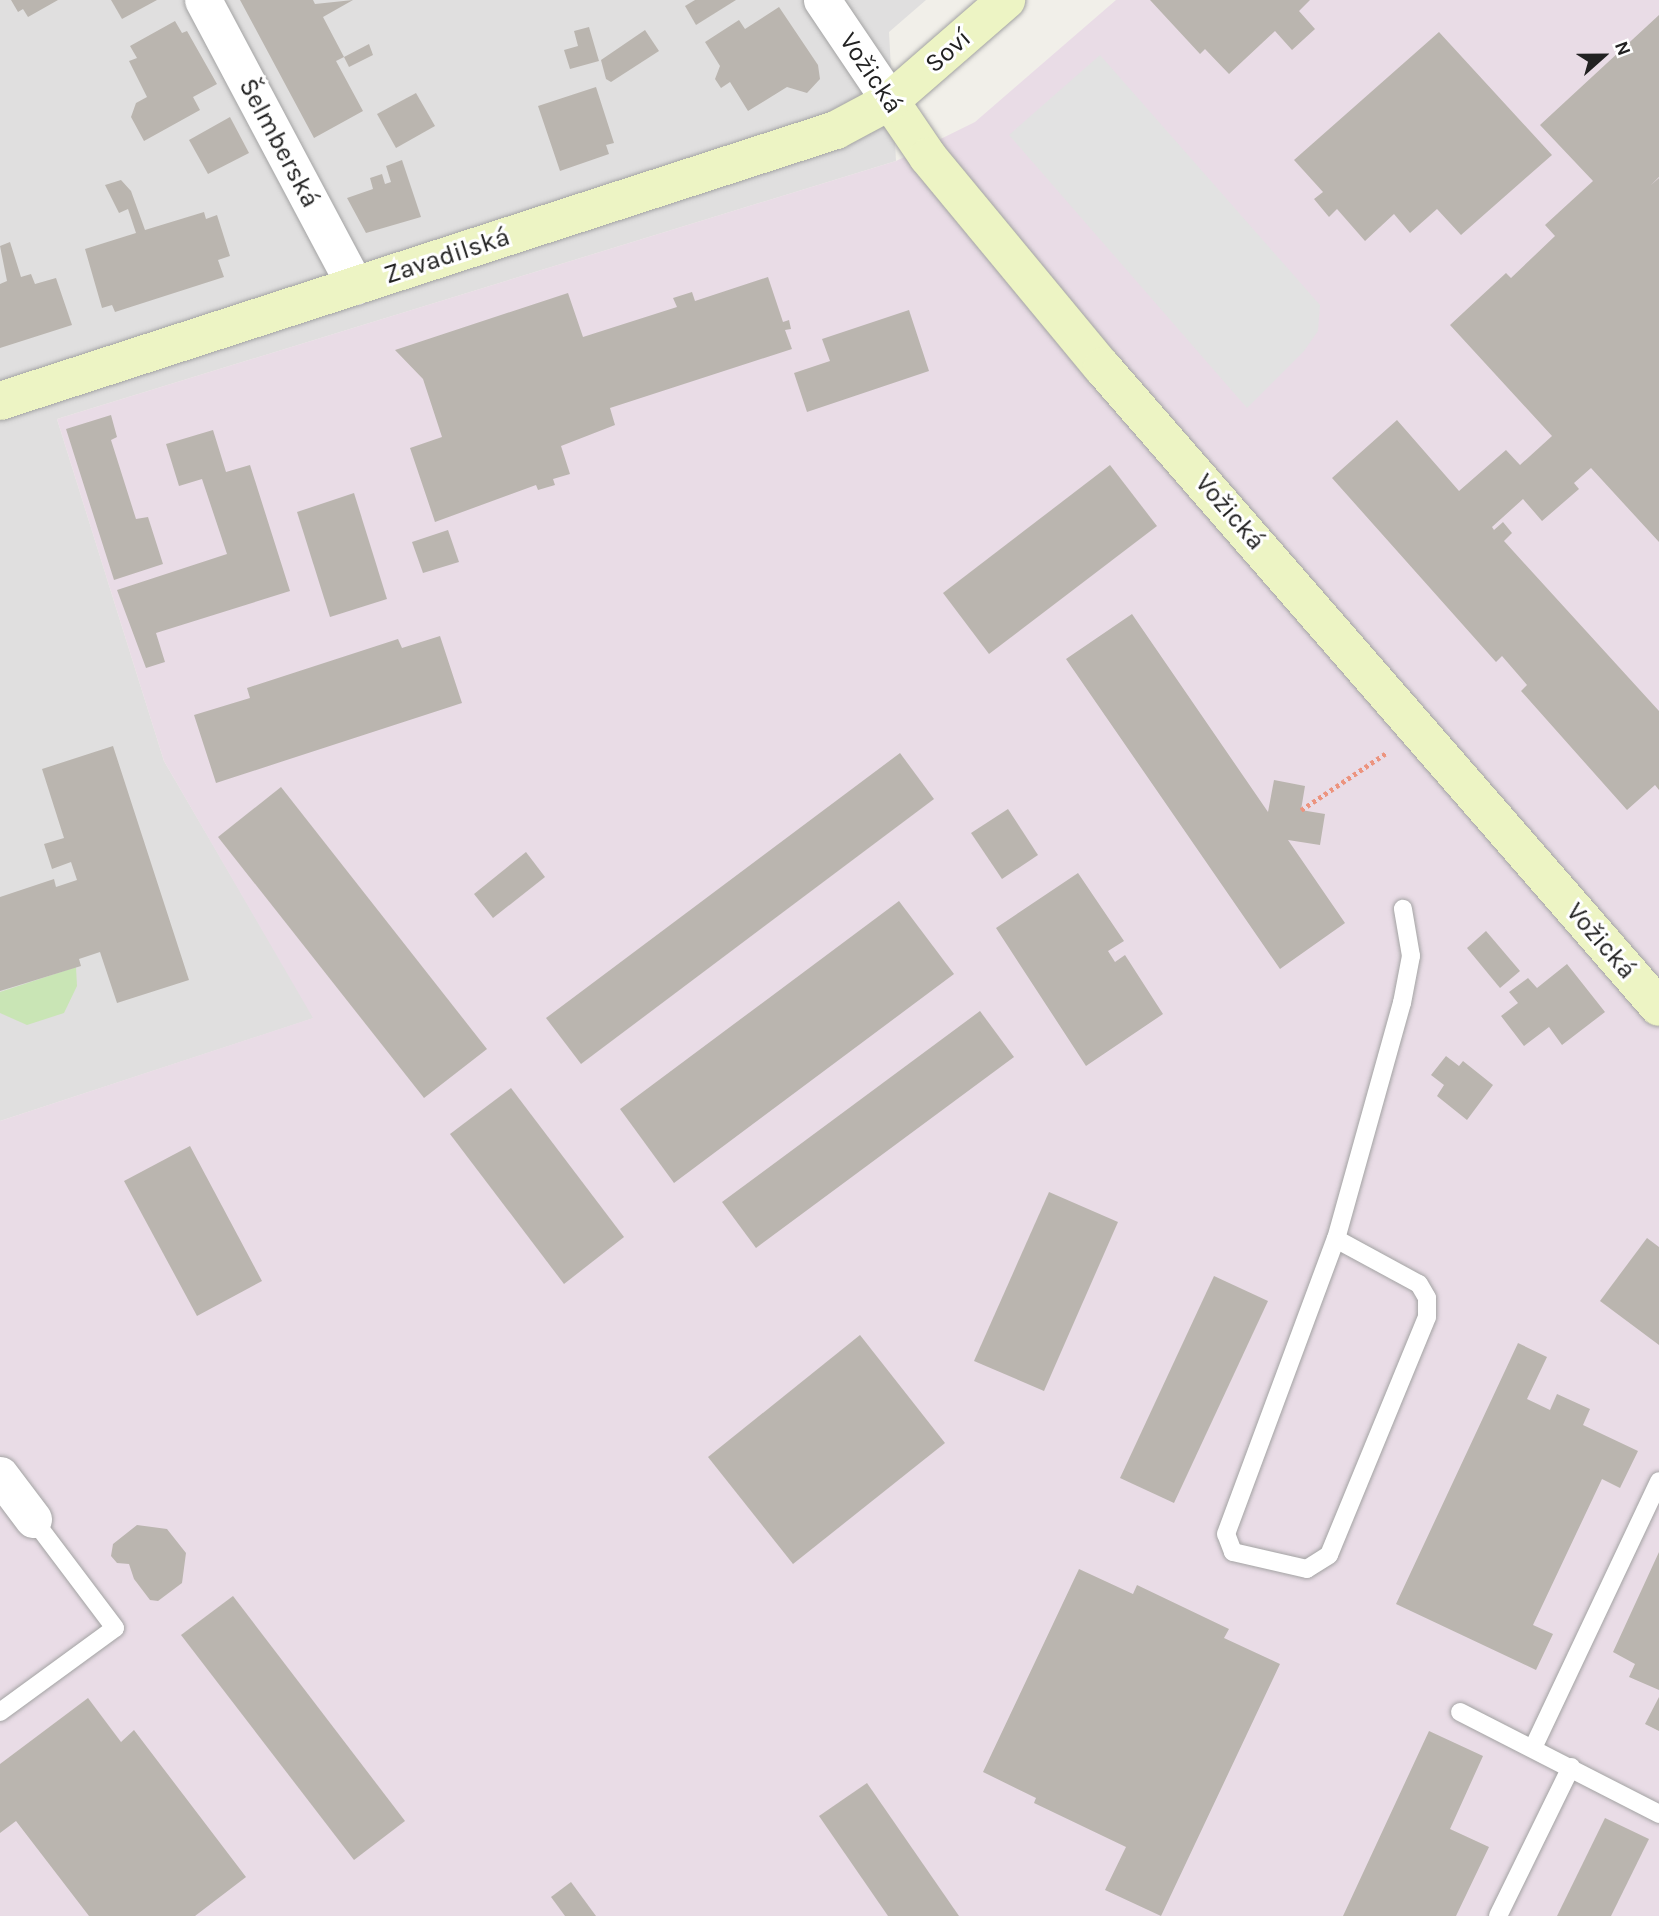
<!DOCTYPE html>
<html>
<head>
<meta charset="utf-8">
<style>
  body { margin:0 }
  #map { position:relative; width:1659px; height:1916px; overflow:hidden; background:#f1efe9; font-family:Karla,sans-serif }
  div>[style] { position:absolute }
  .residential>* { inset:0; background:#e0dfdf }
  .industrial>* { inset:0; background:#e9dce6 }
  .grass>* { inset:0; background:#c9e5b5 }
  .parking>* { inset:0; background:#e2e2e2 }
  .building>* { inset:0; background:#bab5af }
  .path>* { height:4.5px; margin-top:-2.25px; transform-origin:0; background:repeating-linear-gradient(90deg,#ec947f 0 3.5px,transparent 0 7px) }
  .roads { filter:drop-shadow(0 0 2px #a3a3a3) drop-shadow(0 0 2px #a3a3a3) }
  .service>* { height:18px; margin:-9px; padding:0 9px; transform-origin:9px; border-radius:9px; background:#fff }
  .minor>* { height:37px; margin:-18.5px; padding:0 18.5px; transform-origin:18.5px; border-radius:18.5px; background:#fff }
  .secondary>* { height:38px; margin:-19px; padding:0 19px; transform-origin:19px; border-radius:19px; background:#edf4c4 }
  span { translate:-50% -50%; white-space:nowrap; text-align:center; line-height:1.15; -webkit-text-stroke:6px #fff; paint-order:stroke }
  .street-label { font-size:26px; color:#222 }
  .north { position:absolute; left:1568px; top:21px; width:70px; height:70px; -webkit-text-stroke:5px #fff; paint-order:stroke; rotate:69deg; font-size:19px; font-weight:700; line-height:28px; text-align:center; color:#222 }
  .north::after { content:''; display:block; margin:auto; width:24px; height:32px; background:#222; clip-path:polygon(50% 0,100% 100%,50% 72%,0 100%) }
</style>
</head>
<body>
<div id="map">
  <div class="residential">
    <i style="clip-path:polygon(0 0,926px 0,889px 32px,896px 161px,57px 419px,164px 761px,314px 1018px,0 1121px)"></i>
  </div>
  <div class="industrial">
    <i style="clip-path:polygon(1116px 0,1659px 0,1659px 1916px,0 1916px,0 1121px,313px 1018px,164px 761px,57px 419px,896px 161px,975px 122px)"></i>
  </div>
  <div class="grass">
    <i style="clip-path:polygon(76px 967px,77px 986px,64px 1013px,27px 1025px,0 1013px,0 992px)"></i>
  </div>
  <div class="parking">
    <i style="clip-path:polygon(1100px 55px,1320px 305px,1318px 331px,1304px 351px,1247px 408px,1009px 135px)"></i>
  </div>
  <div class="building">
    <i style="clip-path:polygon(11px 0,58px 0,28px 17px,23px 9px,18px 12px)"></i>
    <i style="clip-path:polygon(111px 0,157px 0,122px 19px)"></i>
    <i style="clip-path:polygon(240px 0,313px 0,315px 4px,353px 0,323px 17px,344px 57px,336px 61px,363px 111px,314px 138px)"></i>
    <i style="clip-path:polygon(695px 0,736px 0,696px 25px,685px 6px)"></i>
    <i style="clip-path:polygon(1150px 0,1310px 0,1299px 11px,1315px 29px,1292px 50px,1275px 31px,1229px 74px,1205px 49px,1200px 54px)"></i>
    <i style="clip-path:polygon(779px 7px,818px 65px,820px 79px,807px 93px,787px 87px,748px 111px,730px 82px,721px 88px,715px 79px,720px 66px,705px 42px,739px 20px,745px 29px)"></i>
    <i style="clip-path:polygon(1659px 15px,1659px 177px,1651px 185px,1659px 178px,1659px 542px,1591px 468px,1574px 483px,1579px 489px,1542px 521px,1523px 499px,1492px 527px,1494px 530px,1503px 522px,1512px 533px,1504px 541px,1659px 711px,1659px 790px,1655px 785px,1627px 810px,1521px 691px,1527px 685px,1502px 656px,1496px 662px,1332px 478px,1397px 420px,1459px 491px,1506px 450px,1520px 465px,1552px 436px,1450px 325px,1506px 273px,1511px 278px,1555px 236px,1545px 225px,1593px 181px,1540px 125px)"></i>
    <i style="clip-path:polygon(175px 21px,182px 33px,187px 31px,217px 84px,193px 97px,200px 110px,144px 141px,131px 117px,136px 103px,147px 97px,129px 61px,137px 58px,130px 46px)"></i>
    <i style="clip-path:polygon(589px 27px,599px 61px,570px 69px,564px 50px,578px 46px,574px 31px)"></i>
    <i style="clip-path:polygon(645px 30px,659px 51px,611px 82px,606px 79px,601px 60px)"></i>
    <i style="clip-path:polygon(1439px 32px,1552px 155px,1461px 235px,1437px 209px,1410px 233px,1394px 214px,1365px 241px,1337px 209px,1329px 217px,1314px 199px,1323px 192px,1294px 160px)"></i>
    <i style="clip-path:polygon(369px 44px,373px 55px,349px 67px,344px 57px)"></i>
    <i style="clip-path:polygon(596px 87px,614px 143px,606px 145px,609px 154px,560px 171px,538px 106px)"></i>
    <i style="clip-path:polygon(416px 93px,435px 126px,396px 148px,377px 114px)"></i>
    <i style="clip-path:polygon(230px 117px,249px 153px,208px 174px,189px 140px)"></i>
    <i style="clip-path:polygon(402px 160px,421px 217px,366px 233px,347px 198px,373px 189px,370px 178px,382px 174px,385px 184px,391px 182px,386px 166px)"></i>
    <i style="clip-path:polygon(121px 180px,131px 191px,145px 230px,204px 212px,206px 219px,217px 215px,230px 256px,218px 260px,224px 277px,115px 312px,112px 305px,102px 308px,85px 249px,136px 233px,128px 209px,119px 213px,105px 185px)"></i>
    <i style="clip-path:polygon(10px 242px,21px 277px,31px 274px,35px 284px,56px 278px,72px 325px,0 348px,0 284px,7px 281px,0 246px)"></i>
    <i style="clip-path:polygon(768px 277px,783px 322px,789px 320px,791px 329px,785px 330px,792px 349px,610px 408px,615px 425px,561px 446px,570px 474px,553px 479px,555px 485px,538px 490px,536px 485px,435px 522px,410px 448px,442px 437px,423px 379px,395px 350px,568px 293px,583px 337px,677px 307px,673px 298px,692px 292px,695px 301px)"></i>
    <i style="clip-path:polygon(909px 310px,929px 371px,807px 412px,794px 373px,830px 361px,822px 339px)"></i>
    <i style="clip-path:polygon(111px 415px,117px 437px,111px 440px,136px 519px,148px 517px,163px 564px,114px 580px,66px 429px)"></i>
    <i style="clip-path:polygon(213px 430px,226px 472px,250px 465px,290px 591px,156px 633px,165px 662px,146px 668px,117px 590px,227px 554px,202px 479px,179px 486px,166px 444px)"></i>
    <i style="clip-path:polygon(1110px 465px,1157px 526px,989px 654px,943px 593px)"></i>
    <i style="clip-path:polygon(354px 493px,387px 599px,330px 617px,297px 512px)"></i>
    <i style="clip-path:polygon(448px 530px,459px 562px,423px 573px,412px 542px)"></i>
    <i style="clip-path:polygon(1132px 614px,1268px 812px,1274px 780px,1305px 786px,1301px 810px,1325px 814px,1320px 845px,1288px 840px,1345px 923px,1280px 969px,1066px 659px)"></i>
    <i style="clip-path:polygon(440px 636px,462px 703px,216px 783px,194px 715px,250px 698px,247px 688px,398px 639px,402px 648px)"></i>
    <i style="clip-path:polygon(113px 746px,189px 980px,117px 1003px,100px 952px,79px 959px,81px 966px,0 991px,0 897px,54px 879px,56px 887px,77px 880px,71px 862px,52px 869px,44px 844px,64px 838px,42px 769px)"></i>
    <i style="clip-path:polygon(900px 753px,934px 799px,581px 1064px,546px 1018px)"></i>
    <i style="clip-path:polygon(281px 787px,487px 1049px,424px 1098px,218px 837px)"></i>
    <i style="clip-path:polygon(1008px 809px,1038px 855px,1002px 879px,971px 833px)"></i>
    <i style="clip-path:polygon(526px 852px,545px 877px,493px 918px,474px 894px)"></i>
    <i style="clip-path:polygon(1078px 873px,1124px 941px,1108px 951px,1115px 962px,1125px 955px,1163px 1014px,1086px 1066px,996px 928px)"></i>
    <i style="clip-path:polygon(899px 901px,954px 974px,674px 1183px,620px 1109px)"></i>
    <i style="clip-path:polygon(1486px 931px,1520px 971px,1500px 988px,1467px 948px)"></i>
    <i style="clip-path:polygon(1567px 964px,1605px 1012px,1562px 1045px,1549px 1027px,1524px 1046px,1501px 1016px,1518px 1003px,1509px 992px,1528px 978px,1537px 988px)"></i>
    <i style="clip-path:polygon(980px 1011px,1014px 1057px,756px 1248px,722px 1202px)"></i>
    <i style="clip-path:polygon(1446px 1056px,1459px 1066px,1463px 1061px,1493px 1085px,1467px 1120px,1437px 1096px,1444px 1085px,1431px 1075px)"></i>
    <i style="clip-path:polygon(511px 1088px,624px 1237px,564px 1284px,450px 1134px)"></i>
    <i style="clip-path:polygon(190px 1146px,262px 1281px,197px 1316px,124px 1181px)"></i>
    <i style="clip-path:polygon(1049px 1192px,1118px 1222px,1044px 1391px,974px 1361px)"></i>
    <i style="clip-path:polygon(1647px 1238px,1659px 1247px,1659px 1345px,1600px 1301px)"></i>
    <i style="clip-path:polygon(1214px 1276px,1268px 1301px,1174px 1503px,1120px 1478px)"></i>
    <i style="clip-path:polygon(860px 1335px,945px 1443px,793px 1564px,708px 1457px)"></i>
    <i style="clip-path:polygon(1518px 1343px,1547px 1357px,1527px 1399px,1550px 1410px,1557px 1394px,1590px 1409px,1583px 1425px,1638px 1451px,1620px 1488px,1602px 1479px,1533px 1625px,1553px 1634px,1536px 1670px,1396px 1604px)"></i>
    <i style="clip-path:polygon(137px 1525px,167px 1529px,186px 1553px,182px 1583px,158px 1601px,150px 1600px,134px 1579px,129px 1564px,117px 1563px,111px 1556px,113px 1544px)"></i>
    <i style="clip-path:polygon(1659px 1552px,1659px 1690px,1629px 1677px,1635px 1664px,1613px 1652px)"></i>
    <i style="clip-path:polygon(1079px 1569px,1133px 1594px,1137px 1585px,1229px 1629px,1224px 1638px,1280px 1664px,1161px 1916px,1105px 1890px,1126px 1847px,1034px 1803px,1036px 1798px,983px 1772px)"></i>
    <i style="clip-path:polygon(233px 1596px,405px 1821px,354px 1860px,181px 1635px)"></i>
    <i style="clip-path:polygon(1659px 1697px,1659px 1731px,1645px 1724px)"></i>
    <i style="clip-path:polygon(88px 1698px,121px 1742px,134px 1730px,246px 1877px,195px 1916px,89px 1916px,16px 1821px,0 1833px,0 1764px)"></i>
    <i style="clip-path:polygon(1429px 1731px,1483px 1756px,1450px 1829px,1489px 1847px,1456px 1916px,1343px 1916px)"></i>
    <i style="clip-path:polygon(867px 1783px,959px 1916px,888px 1916px,819px 1816px)"></i>
    <i style="clip-path:polygon(1605px 1818px,1649px 1839px,1611px 1916px,1557px 1916px)"></i>
    <i style="clip-path:polygon(571px 1882px,596px 1916px,565px 1916px,551px 1897px)"></i>
  </div>
  <div class="path">
    <i style="left:1301px;top:810px;width:102px;rotate:-33.8deg"></i>
  </div>
  <div class="roads">
    <div class="service">
      <i style="left:1336px;top:1239px;width:94px;rotate:28.5deg"></i>
      <i style="left:1419px;top:1284px;width:16px;rotate:60deg"></i>
      <i style="left:1427px;top:1298px;width:19px;rotate:90deg"></i>
      <i style="left:1427px;top:1317px;width:257px;rotate:112.4deg"></i>
      <i style="left:1329px;top:1555px;width:26px;rotate:148deg"></i>
      <i style="left:1307px;top:1569px;width:76px;rotate:-167.1deg"></i>
      <i style="left:1233px;top:1552px;width:19px;rotate:-111deg"></i>
      <i style="left:1226px;top:1534px;width:315px;rotate:-69.6deg"></i>
      <i style="left:1336px;top:1239px;width:245px;rotate:-74.4deg"></i>
      <i style="left:1402px;top:1003px;width:48px;rotate:-79.2deg"></i>
      <i style="left:1411px;top:956px;width:48px;rotate:-99.7deg"></i>
      <i style="left:0;top:1712px;width:142px;rotate:-36.1deg"></i>
      <i style="left:115px;top:1628px;width:136px;rotate:-127deg"></i>
      <i style="left:1460px;top:1712px;width:224px;rotate:27.1deg"></i>
      <i style="left:1533px;top:1748px;width:295px;rotate:-64.7deg"></i>
      <i style="left:1498px;top:1916px;width:166px;rotate:-63.9deg"></i>
    </div>
    <div class="minor">
      <i style="left:203px;top:0;width:324px;rotate:62deg"></i>
      <i style="left:822px;top:0;width:122px;rotate:56deg"></i>
      <i style="left:0;top:1475px;width:55px;rotate:53.1deg"></i>
    </div>
    <div class="secondary">
      <i style="left:890px;top:101px;width:68px;rotate:55.8deg"></i>
      <i style="left:928px;top:157px;width:273px;rotate:50.4deg"></i>
      <i style="left:1102px;top:367px;width:848px;rotate:48.97deg"></i>
      <i style="left:0;top:401px;width:879px;rotate:-17.96deg"></i>
      <i style="left:836px;top:130px;width:61px;rotate:-28.2deg"></i>
      <i style="left:890px;top:101px;width:154px;rotate:-41deg"></i>
    </div>
  </div>
  <div class="street-label">
    <span style="left:948px;top:51px;rotate:-41deg">Soví</span>
    <span style="left:871px;top:73px;rotate:56deg">Vožická</span>
    <span style="left:279px;top:143px;rotate:62deg">Šelmberská</span>
    <span style="left:447px;top:256px;rotate:-18deg">Zavadilská</span>
    <span style="left:1230px;top:512px;rotate:49deg">Vožická</span>
    <span style="left:1601px;top:941px;rotate:49deg">Vožická</span>
  </div>
  <div class="north">N</div>
</div>
</body>
</html>
